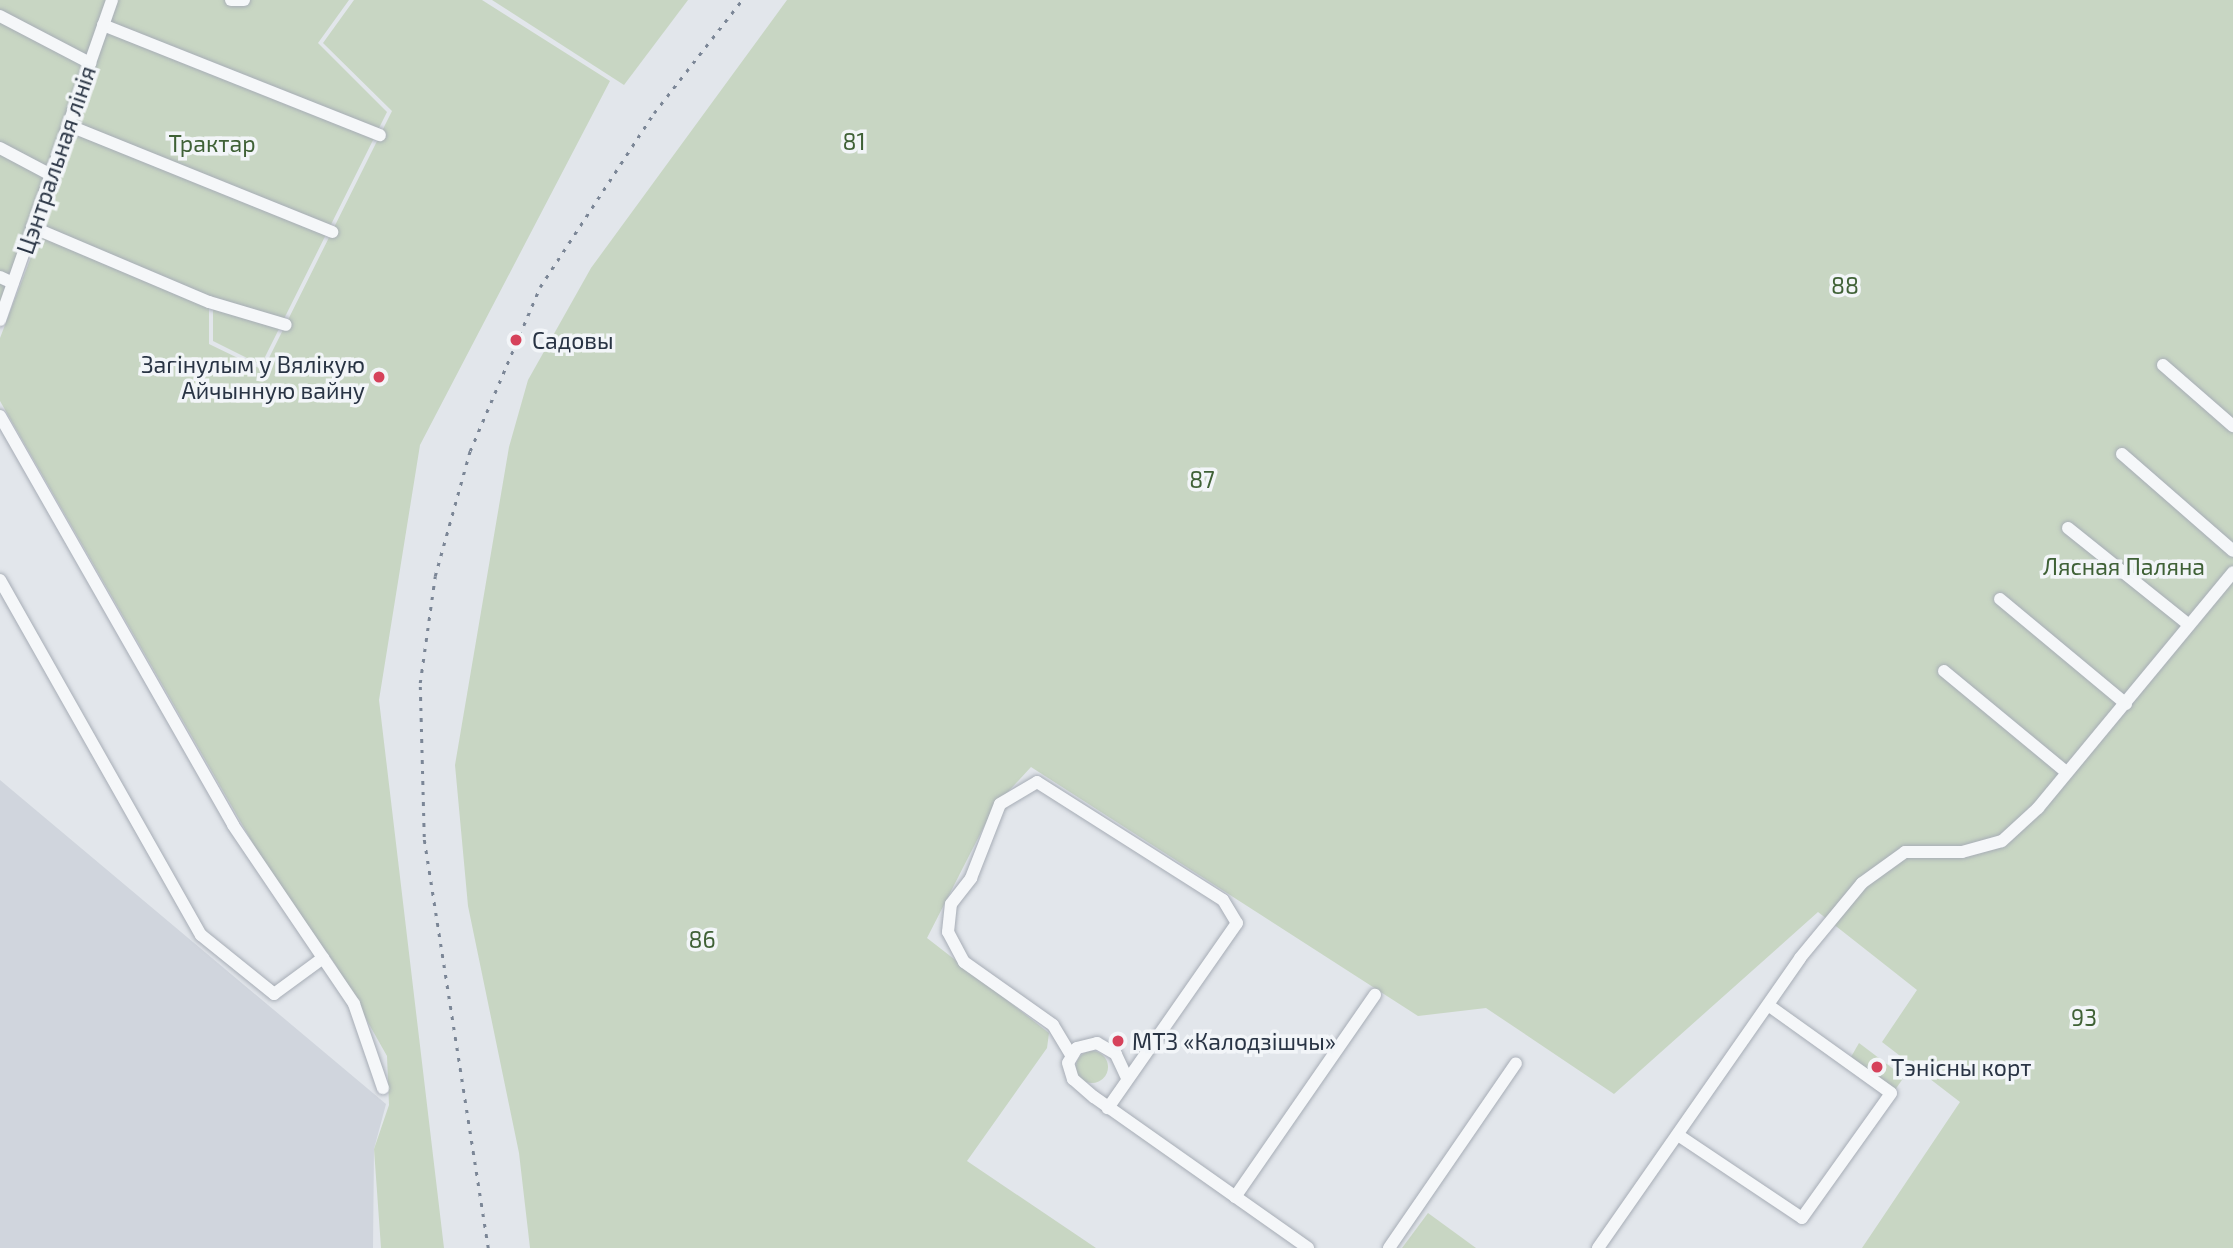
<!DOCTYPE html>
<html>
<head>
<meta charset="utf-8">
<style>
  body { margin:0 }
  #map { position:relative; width:2233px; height:1248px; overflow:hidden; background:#e2e6eb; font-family:"Exo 2",sans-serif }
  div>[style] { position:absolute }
  .built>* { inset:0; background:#d0d5dd }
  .green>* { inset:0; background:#c8d6c3 }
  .round { border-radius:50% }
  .roads { filter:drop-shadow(0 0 2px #a7adb6) drop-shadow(0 0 2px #a7adb6) }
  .minor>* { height:12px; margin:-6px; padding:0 6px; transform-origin:6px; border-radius:6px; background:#f5f7f9 }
  .rail>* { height:2.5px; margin-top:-1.25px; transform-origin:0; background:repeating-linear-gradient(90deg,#7b8696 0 3.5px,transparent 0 10.5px) }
  .dots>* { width:19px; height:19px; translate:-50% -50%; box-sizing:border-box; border:4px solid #f2f5f8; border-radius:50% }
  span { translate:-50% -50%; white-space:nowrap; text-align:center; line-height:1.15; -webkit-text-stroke:7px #f2f5f8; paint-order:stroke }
  .park-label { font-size:23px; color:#3f6136 }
  .street-label { font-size:23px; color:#293444 }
  .poi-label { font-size:23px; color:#293444 }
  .left { translate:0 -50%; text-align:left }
  .right { translate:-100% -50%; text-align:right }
</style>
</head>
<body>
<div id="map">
  <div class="built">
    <i style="clip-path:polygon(0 780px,386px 1104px,374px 1149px,373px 1248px,0 1248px)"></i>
  </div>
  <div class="green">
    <i style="clip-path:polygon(0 0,349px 0,318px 43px,387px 112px,261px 365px,213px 341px,213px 299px,30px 222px,0 306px)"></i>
    <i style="clip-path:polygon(354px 0,482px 0,610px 81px,420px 445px,379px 700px,444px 1248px,381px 1248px,374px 1149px,389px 1105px,387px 1056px,335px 964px,267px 868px,0 401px,0 338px,41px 231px,209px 302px,209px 344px,263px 370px,392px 111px,323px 43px)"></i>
    <i style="clip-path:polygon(492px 0,688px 0,624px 85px)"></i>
    <i style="clip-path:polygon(787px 0,2233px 0,2233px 1248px,1862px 1248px,1960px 1102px,1882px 1042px,1917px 990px,1818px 912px,1614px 1094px,1486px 1008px,1418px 1016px,1031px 767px,994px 807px,927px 938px,1049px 1033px,1047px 1048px,967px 1161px,1096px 1248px,530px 1248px,519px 1153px,468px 906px,455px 765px,509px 447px,528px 380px,591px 268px)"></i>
    <i style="clip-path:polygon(1859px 1043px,1904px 1077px,1895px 1090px,1851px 1057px)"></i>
    <i class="round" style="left:1076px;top:1051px;width:32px;height:32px"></i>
    <i style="clip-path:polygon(1428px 1213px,1476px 1248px,1402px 1248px)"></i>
  </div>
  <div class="roads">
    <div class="minor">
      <i style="left:231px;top:0;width:13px"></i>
      <i style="left:0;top:16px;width:102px;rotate:27.6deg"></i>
      <i style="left:103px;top:25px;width:298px;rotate:21.7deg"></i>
      <i style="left:70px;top:126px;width:283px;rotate:22deg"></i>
      <i style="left:0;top:148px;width:58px;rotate:27.9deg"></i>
      <i style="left:32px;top:227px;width:192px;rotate:23deg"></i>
      <i style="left:209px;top:302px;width:80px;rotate:16.6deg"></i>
      <i style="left:0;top:277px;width:14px;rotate:25deg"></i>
      <i style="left:0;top:320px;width:339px;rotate:-70.7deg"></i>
      <i style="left:2163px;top:365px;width:93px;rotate:41.1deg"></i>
      <i style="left:0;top:416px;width:471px;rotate:60.3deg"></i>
      <i style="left:233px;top:825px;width:216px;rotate:55.9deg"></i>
      <i style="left:354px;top:1004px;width:89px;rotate:71deg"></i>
      <i style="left:2122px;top:454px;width:147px;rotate:41.1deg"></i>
      <i style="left:2068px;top:528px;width:155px;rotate:38.7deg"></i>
      <i style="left:0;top:580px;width:408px;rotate:60.5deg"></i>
      <i style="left:201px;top:935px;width:94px;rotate:38.9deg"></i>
      <i style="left:274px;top:994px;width:61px;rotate:-36.3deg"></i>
      <i style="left:2000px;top:599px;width:164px;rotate:39.8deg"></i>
      <i style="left:1944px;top:671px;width:158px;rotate:39.6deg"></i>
      <i style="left:1071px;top:1055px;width:35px;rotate:-121deg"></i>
      <i style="left:1053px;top:1025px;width:109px;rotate:-144.7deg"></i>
      <i style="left:964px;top:962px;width:34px;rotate:-118deg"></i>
      <i style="left:948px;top:932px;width:28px;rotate:-84deg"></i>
      <i style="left:951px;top:904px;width:33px;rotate:-52deg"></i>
      <i style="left:971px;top:878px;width:79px;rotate:-68.6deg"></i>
      <i style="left:1000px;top:804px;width:43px;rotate:-30.7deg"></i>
      <i style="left:1037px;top:782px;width:220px;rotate:32.4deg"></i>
      <i style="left:1223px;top:900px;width:27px;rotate:59deg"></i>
      <i style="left:1237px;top:923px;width:226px;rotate:124.9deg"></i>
      <i style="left:1127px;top:1078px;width:26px;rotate:-115deg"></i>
      <i style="left:1116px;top:1054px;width:22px;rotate:-150deg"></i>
      <i style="left:1097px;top:1043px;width:21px;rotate:166deg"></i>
      <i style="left:1077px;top:1048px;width:17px;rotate:121deg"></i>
      <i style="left:1068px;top:1063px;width:17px;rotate:73deg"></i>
      <i style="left:1073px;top:1079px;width:28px;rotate:41deg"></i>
      <i style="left:1094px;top:1097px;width:262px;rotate:35.2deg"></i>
      <i style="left:1678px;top:1135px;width:149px;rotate:33.8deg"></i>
      <i style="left:1802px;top:1218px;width:153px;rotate:-54.5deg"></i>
      <i style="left:1891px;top:1093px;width:151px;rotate:-144.4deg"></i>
      <i style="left:1235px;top:1197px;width:246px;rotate:-55.3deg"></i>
      <i style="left:1389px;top:1248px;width:224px;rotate:-55.5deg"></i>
      <i style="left:1598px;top:1248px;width:353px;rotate:-55.1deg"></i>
      <i style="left:1800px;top:958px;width:97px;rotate:-50.4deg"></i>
      <i style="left:1862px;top:883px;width:53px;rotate:-35.8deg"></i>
      <i style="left:1905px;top:852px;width:57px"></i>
      <i style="left:1962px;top:852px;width:41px;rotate:-15.4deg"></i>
      <i style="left:2002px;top:841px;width:49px;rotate:-42.5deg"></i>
      <i style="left:2038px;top:808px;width:306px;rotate:-50.4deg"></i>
    </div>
  </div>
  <div class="rail">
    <i style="left:488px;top:1248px;width:416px;rotate:-98.9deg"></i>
    <i style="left:424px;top:837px;width:154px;rotate:-91.5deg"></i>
    <i style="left:420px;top:683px;width:108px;rotate:-82deg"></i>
    <i style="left:435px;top:576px;width:130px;rotate:-74.4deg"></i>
    <i style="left:470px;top:451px;width:178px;rotate:-66.9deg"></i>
    <i style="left:540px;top:287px;width:208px;rotate:-56.8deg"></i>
    <i style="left:654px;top:113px;width:143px;rotate:-52.1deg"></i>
  </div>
  <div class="dots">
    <i style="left:516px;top:340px;background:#d6425b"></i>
    <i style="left:379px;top:377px;background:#d6425b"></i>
    <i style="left:1118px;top:1041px;background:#d6425b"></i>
    <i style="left:1877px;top:1067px;background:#d6425b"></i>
  </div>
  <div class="park-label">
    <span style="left:854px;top:141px">81</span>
    <span style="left:212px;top:143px">Трактар</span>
    <span style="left:1845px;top:285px">88</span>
    <span style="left:1202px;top:479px">87</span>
    <span style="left:2124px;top:566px">Лясная Паляна</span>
    <span style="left:702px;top:939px">86</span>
    <span style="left:2084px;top:1017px">93</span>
  </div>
  <div class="street-label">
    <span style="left:56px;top:160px;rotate:-71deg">Цэнтральная лінія</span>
  </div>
  <div class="poi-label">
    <span class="left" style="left:532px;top:340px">Садовы</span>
    <span class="right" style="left:365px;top:377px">Загінулым у Вялікую<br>Айчынную вайну</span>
    <span class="left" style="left:1132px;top:1041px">МТЗ «Калодзішчы»</span>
    <span class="left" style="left:1891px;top:1067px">Тэнісны корт</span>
  </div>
</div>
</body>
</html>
